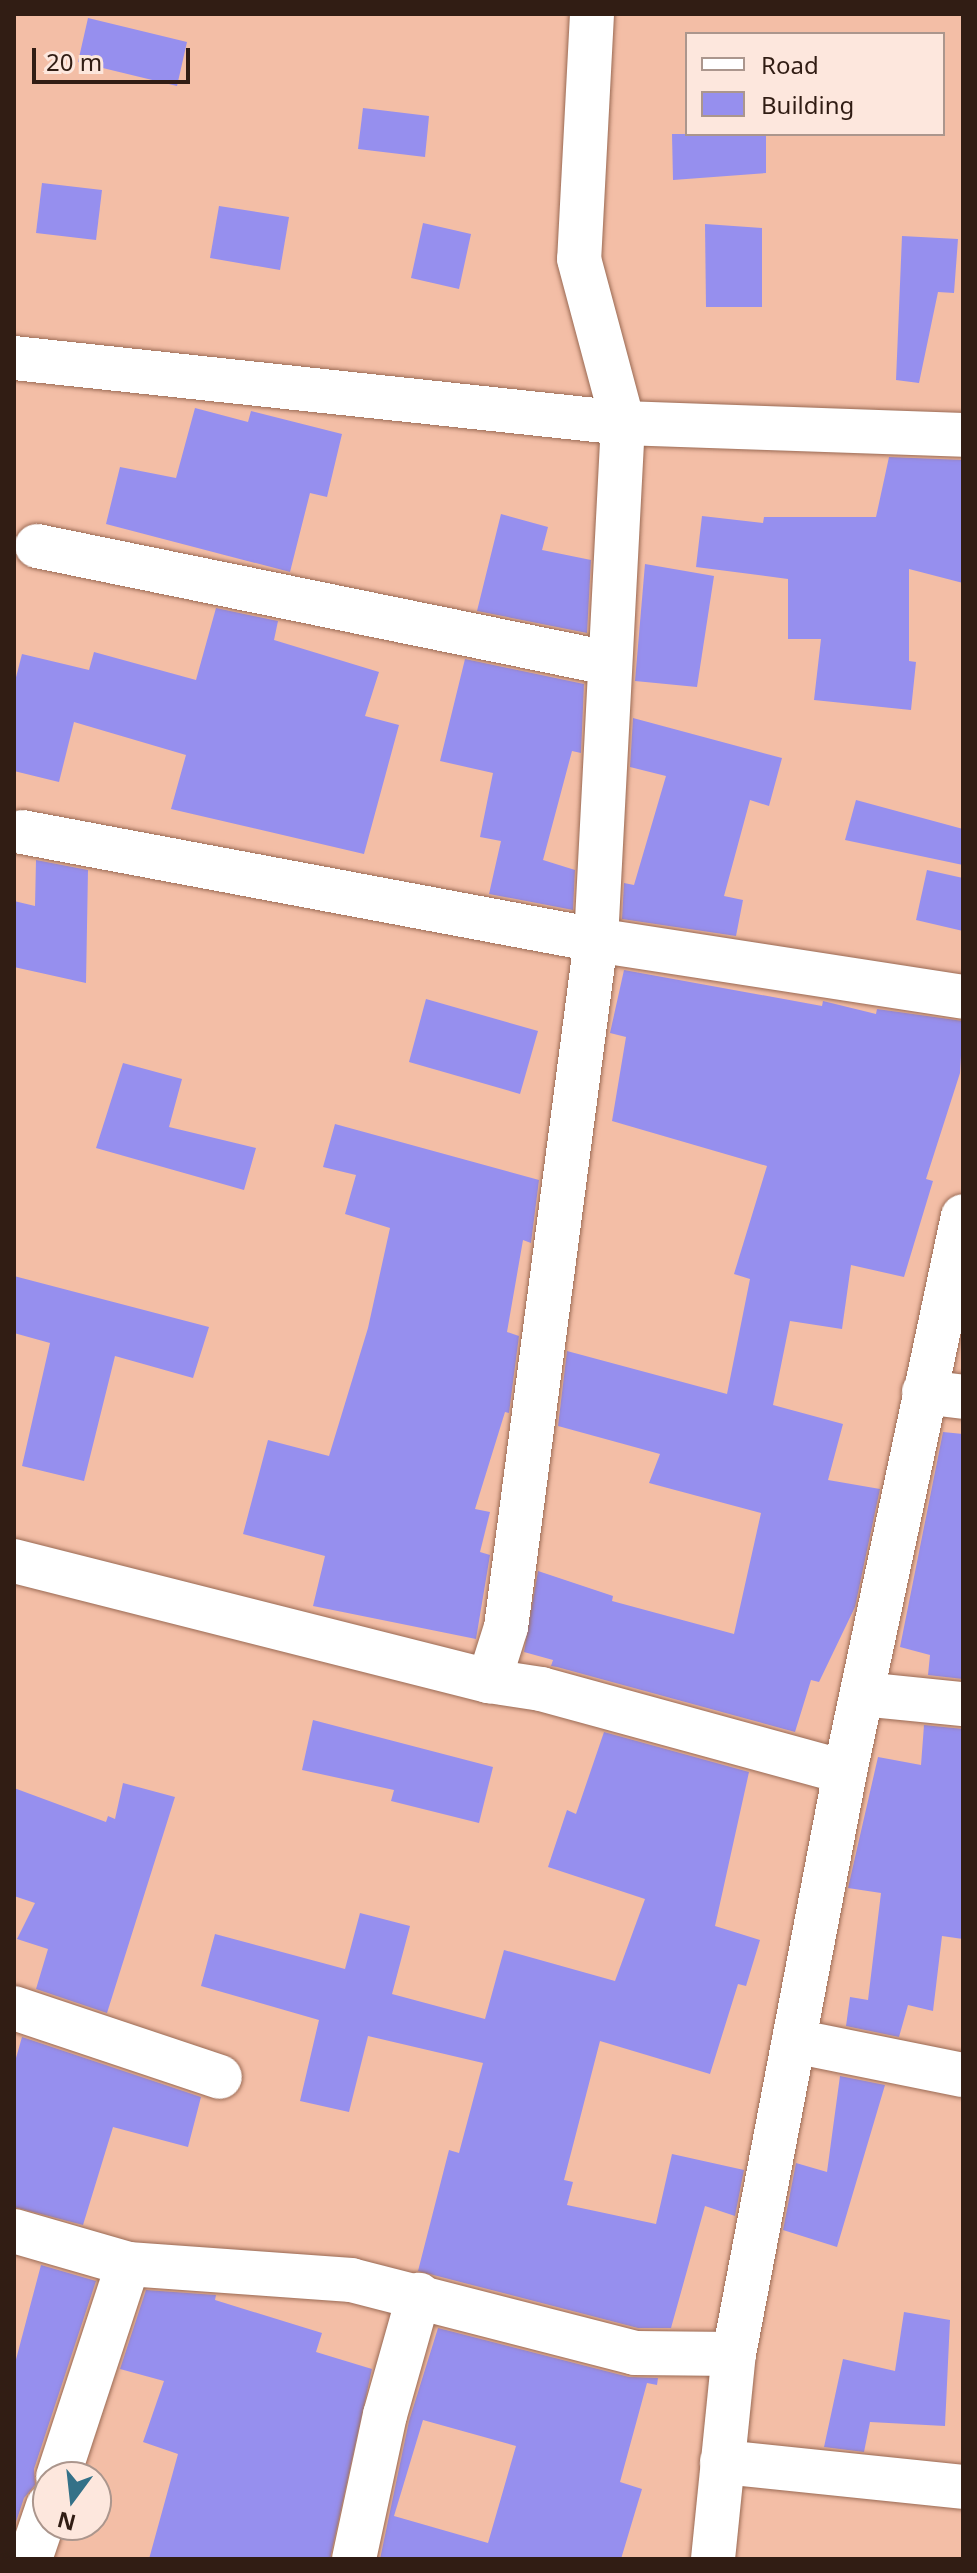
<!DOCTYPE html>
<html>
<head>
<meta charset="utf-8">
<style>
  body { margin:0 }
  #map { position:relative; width:977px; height:2573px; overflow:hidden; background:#f3bea6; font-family:"Noto Sans",sans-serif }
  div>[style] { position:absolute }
  .building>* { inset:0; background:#968fee }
  .roads { filter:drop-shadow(0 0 2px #9a6a54) drop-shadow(0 0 2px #9a6a54) }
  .minor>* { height:44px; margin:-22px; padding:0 22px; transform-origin:22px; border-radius:22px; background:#fff }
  span { translate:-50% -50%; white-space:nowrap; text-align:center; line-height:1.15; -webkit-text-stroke:7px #fde7dd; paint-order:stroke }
  .frame { position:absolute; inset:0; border:16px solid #311d14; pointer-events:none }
  .legend { position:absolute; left:685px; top:32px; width:260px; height:104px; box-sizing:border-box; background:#fde7dd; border:2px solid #ab968d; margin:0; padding:10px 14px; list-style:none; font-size:24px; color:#311d14 }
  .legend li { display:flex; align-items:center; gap:16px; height:40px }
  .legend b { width:40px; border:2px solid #ab968d }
  .north { position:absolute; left:32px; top:2461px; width:80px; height:80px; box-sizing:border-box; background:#fde7dd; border:2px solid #ab968d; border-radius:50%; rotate:195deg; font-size:22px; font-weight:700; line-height:32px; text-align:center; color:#311d14 }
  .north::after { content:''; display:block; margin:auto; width:28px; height:36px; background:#347188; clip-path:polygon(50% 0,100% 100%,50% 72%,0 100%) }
  .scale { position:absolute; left:32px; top:48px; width:158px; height:36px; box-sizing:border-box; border:4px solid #311d14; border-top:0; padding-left:10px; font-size:24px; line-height:28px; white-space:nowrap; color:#311d14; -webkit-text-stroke:6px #fde7dd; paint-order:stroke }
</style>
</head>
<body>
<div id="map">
  <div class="building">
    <i style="clip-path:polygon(88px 18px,187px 42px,177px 86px,78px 62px)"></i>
    <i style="clip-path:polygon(363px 108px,429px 116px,425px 157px,358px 149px)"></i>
    <i style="clip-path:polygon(672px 134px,766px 134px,766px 173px,673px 180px)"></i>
    <i style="clip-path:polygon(42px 183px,102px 190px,96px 240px,36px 233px)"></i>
    <i style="clip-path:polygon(219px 206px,289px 217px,280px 270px,210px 258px)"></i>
    <i style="clip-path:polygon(423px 223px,471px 234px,459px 289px,411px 278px)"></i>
    <i style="clip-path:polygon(705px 224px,762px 228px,762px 307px,706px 307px)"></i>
    <i style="clip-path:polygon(902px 236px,958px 239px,954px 293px,938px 292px,919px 383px,896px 380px)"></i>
    <i style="clip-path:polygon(195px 408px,248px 422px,251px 411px,342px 434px,327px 497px,310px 493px,290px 572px,106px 524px,120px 467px,176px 478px)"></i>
    <i style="clip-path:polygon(889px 457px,963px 460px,963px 583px,909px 569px,909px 661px,916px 662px,911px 710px,814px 700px,821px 639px,788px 639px,788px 579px,696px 567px,702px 516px,763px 523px,764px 517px,876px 517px)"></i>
    <i style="clip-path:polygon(501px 514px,548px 527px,542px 550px,591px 560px,587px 633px,477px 611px)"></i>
    <i style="clip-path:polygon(645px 564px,714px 576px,697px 687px,635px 681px)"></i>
    <i style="clip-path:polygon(216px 608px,278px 621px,274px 640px,379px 672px,365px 716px,399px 725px,364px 854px,171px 809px,186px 755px,74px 722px,59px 782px,14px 771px,14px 685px,22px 654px,89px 670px,94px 652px,196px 680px)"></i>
    <i style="clip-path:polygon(465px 659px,584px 684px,581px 753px,572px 751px,543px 860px,575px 870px,573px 910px,489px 894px,501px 841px,480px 837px,493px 773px,440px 761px)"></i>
    <i style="clip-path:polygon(633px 718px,782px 758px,769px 806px,750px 800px,724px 896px,743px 900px,736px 936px,622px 919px,624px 883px,634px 885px,666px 776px,630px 767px)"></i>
    <i style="clip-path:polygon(856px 800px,963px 829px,963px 865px,845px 840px)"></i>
    <i style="clip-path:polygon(36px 860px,88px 870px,86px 983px,14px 967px,14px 901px,35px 906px)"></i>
    <i style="clip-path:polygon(927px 870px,963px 878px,963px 931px,916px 920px)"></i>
    <i style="clip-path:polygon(624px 970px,822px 1006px,823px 1001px,876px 1014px,877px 1009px,963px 1021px,960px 1073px,926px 1179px,933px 1181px,904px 1277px,851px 1265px,842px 1329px,790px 1321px,773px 1405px,843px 1424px,828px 1480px,880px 1489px,855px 1607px,819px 1682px,811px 1680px,795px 1732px,557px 1667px,551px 1666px,553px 1660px,524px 1652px,538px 1571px,613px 1596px,612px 1601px,734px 1634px,761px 1513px,649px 1483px,660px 1454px,558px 1426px,567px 1351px,727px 1394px,750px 1279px,734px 1274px,767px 1166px,612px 1121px,626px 1037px,610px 1033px)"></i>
    <i style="clip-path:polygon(426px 999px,538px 1031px,520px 1094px,409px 1062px)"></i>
    <i style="clip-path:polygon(123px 1063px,182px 1079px,169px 1127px,256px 1148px,244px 1190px,96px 1148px)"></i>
    <i style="clip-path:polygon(335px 1124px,539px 1180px,531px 1243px,523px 1240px,507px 1332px,519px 1336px,509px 1413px,505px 1412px,475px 1509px,490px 1512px,480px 1552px,490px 1555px,476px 1639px,313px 1606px,325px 1556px,243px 1534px,268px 1440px,329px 1456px,368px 1328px,390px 1228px,345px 1214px,356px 1175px,323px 1167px)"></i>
    <i style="clip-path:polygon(14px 1276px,209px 1327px,193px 1378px,115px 1356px,84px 1481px,22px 1466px,50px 1343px,14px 1333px)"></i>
    <i style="clip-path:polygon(943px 1432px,963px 1434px,963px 1679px,928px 1675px,930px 1655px,900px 1647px)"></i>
    <i style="clip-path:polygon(313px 1720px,493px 1767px,479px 1823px,391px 1801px,394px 1790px,302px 1770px)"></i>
    <i style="clip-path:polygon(924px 1725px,963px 1729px,963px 1939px,942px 1936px,933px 2011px,908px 2005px,899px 2037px,846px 2026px,850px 1997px,868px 2000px,881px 1893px,848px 1888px,878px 1757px,921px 1765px)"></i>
    <i style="clip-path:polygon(604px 1732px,749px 1772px,715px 1926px,760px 1940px,746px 1986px,738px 1984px,710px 2074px,600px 2041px,564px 2180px,573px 2182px,567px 2205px,656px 2224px,672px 2154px,744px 2170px,735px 2216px,705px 2206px,671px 2328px,638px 2328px,418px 2271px,449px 2150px,459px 2153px,483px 2063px,368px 2036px,349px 2112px,300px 2101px,319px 2020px,201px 1986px,215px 1934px,345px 1969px,360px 1913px,410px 1926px,392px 1994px,485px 2019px,504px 1950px,615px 1981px,645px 1899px,548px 1867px,567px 1810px,576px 1814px)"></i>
    <i style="clip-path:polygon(123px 1783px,175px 1797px,107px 2013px,36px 1989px,48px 1949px,17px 1939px,35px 1903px,14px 1896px,14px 1788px,106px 1822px,108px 1816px,115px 1819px)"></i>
    <i style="clip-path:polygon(22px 2037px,201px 2097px,188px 2147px,113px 2127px,83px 2225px,14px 2207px,14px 2065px)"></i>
    <i style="clip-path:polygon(840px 2076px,885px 2085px,837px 2247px,783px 2230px,796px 2163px,827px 2172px)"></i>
    <i style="clip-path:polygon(41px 2265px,96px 2281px,34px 2469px,35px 2485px,24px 2498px,14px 2528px,14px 2367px)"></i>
    <i style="clip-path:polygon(146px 2290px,216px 2295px,215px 2300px,322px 2333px,316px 2352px,372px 2369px,330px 2559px,149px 2559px,178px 2454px,143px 2442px,164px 2381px,120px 2369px)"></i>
    <i style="clip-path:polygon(904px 2312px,950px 2320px,945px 2426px,870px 2422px,864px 2452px,824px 2447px,843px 2359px,895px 2371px)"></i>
    <i style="clip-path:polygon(evenodd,438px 2328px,629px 2377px,658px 2378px,657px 2385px,647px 2383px,620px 2482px,642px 2489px,621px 2559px,380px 2559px,409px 2421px,438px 2328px,423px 2420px,516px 2446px,488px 2543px,394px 2516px,423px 2420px)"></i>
  </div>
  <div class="roads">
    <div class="minor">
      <i style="left:592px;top:14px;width:245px;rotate:93deg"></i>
      <i style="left:579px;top:259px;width:170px;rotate:75deg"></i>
      <i style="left:623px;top:423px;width:518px;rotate:92.99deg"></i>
      <i style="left:596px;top:940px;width:371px;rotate:8.8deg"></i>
      <i style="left:14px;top:358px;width:612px;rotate:6.09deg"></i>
      <i style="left:623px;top:423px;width:340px;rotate:2deg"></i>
      <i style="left:37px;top:546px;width:583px;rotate:11.58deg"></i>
      <i style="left:22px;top:832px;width:584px;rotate:10.66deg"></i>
      <i style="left:596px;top:940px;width:693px;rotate:97.46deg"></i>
      <i style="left:506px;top:1627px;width:57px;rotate:107.5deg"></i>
      <i style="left:924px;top:1392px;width:39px;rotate:7deg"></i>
      <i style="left:14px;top:1561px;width:490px;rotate:14.2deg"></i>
      <i style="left:489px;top:1681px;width:53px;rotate:8.7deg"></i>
      <i style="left:541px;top:1689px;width:315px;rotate:15.3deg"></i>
      <i style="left:862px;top:1694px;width:101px;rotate:5.7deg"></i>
      <i style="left:14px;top:2008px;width:217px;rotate:18.5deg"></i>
      <i style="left:794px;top:2041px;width:172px;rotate:11.4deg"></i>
      <i style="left:14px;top:2231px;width:119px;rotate:16.1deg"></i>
      <i style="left:128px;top:2264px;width:224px;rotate:4.1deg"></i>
      <i style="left:351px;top:2280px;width:293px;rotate:14.4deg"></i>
      <i style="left:635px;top:2353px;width:99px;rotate:0.6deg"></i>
      <i style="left:722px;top:2462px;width:242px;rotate:5.9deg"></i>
      <i style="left:58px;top:2477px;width:224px;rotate:-71.8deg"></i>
      <i style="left:30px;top:2559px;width:56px;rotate:-71.2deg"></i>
      <i style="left:354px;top:2559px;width:147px;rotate:-77.9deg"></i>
      <i style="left:385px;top:2415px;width:125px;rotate:-74.2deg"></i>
      <i style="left:713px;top:2559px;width:206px;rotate:-84.2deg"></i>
      <i style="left:734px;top:2354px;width:592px;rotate:-79.2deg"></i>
      <i style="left:845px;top:1772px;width:568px;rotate:-78.02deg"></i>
    </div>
  </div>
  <div class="frame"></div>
  <ul class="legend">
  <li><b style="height:10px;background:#fff"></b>Road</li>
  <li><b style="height:22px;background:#968fee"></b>Building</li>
  </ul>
  <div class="north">N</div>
  <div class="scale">20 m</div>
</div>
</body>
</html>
